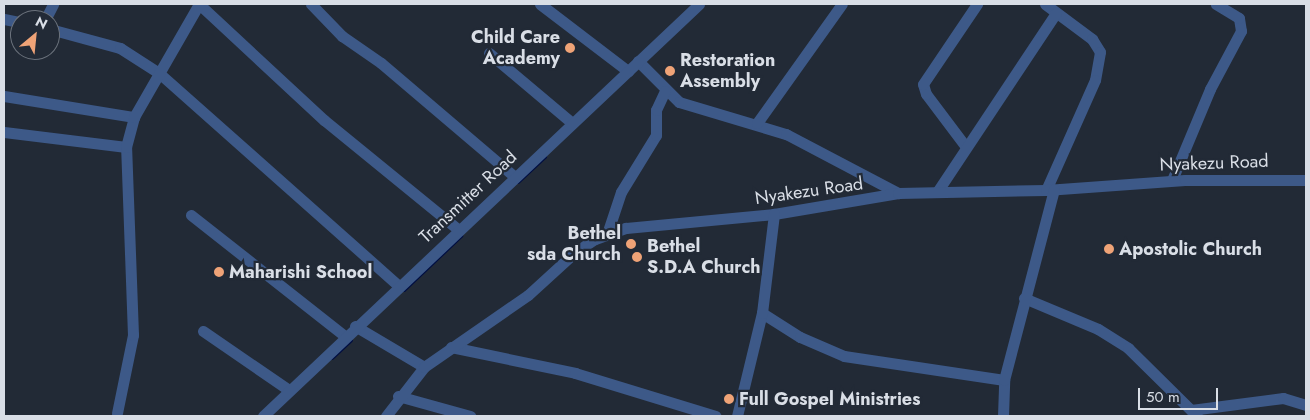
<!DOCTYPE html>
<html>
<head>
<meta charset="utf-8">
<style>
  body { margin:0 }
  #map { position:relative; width:1310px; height:420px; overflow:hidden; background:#222a36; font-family:Jost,sans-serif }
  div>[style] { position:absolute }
  .stream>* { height:3px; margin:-1.5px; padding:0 1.5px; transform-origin:1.5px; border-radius:1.5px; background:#000e41 }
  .minor>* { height:11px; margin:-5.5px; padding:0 5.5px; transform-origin:5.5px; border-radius:5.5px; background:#3d5988 }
  .dots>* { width:14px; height:14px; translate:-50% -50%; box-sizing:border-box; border:2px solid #222a36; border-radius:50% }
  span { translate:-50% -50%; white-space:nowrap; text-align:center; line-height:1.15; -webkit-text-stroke:4.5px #222a36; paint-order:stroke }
  .poi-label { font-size:18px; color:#d9dee6; font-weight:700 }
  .right { translate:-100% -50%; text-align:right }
  .left { translate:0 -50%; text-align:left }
  .street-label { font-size:18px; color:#d9dee6 }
  .frame { position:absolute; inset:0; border:5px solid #d9dee6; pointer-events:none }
  .north { position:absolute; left:10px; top:10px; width:50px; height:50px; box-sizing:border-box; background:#222a36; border:1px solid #6b727c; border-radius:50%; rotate:28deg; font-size:14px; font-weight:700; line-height:20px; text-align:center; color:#d9dee6 }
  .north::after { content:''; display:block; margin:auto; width:18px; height:22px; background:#efa377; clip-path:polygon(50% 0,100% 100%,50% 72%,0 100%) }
  .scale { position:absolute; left:1138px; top:388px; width:80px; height:22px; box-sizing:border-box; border:2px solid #d9dee6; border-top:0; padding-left:6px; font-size:15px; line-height:18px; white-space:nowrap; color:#d9dee6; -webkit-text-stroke:4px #222a36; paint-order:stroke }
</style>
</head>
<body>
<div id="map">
  <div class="stream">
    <i style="left:518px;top:182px;width:37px;rotate:-43deg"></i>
    <i style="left:404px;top:290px;width:79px;rotate:-43.5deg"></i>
    <i style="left:332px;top:358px;width:26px;rotate:-43deg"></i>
  </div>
  <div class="minor">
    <i style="left:199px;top:4px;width:171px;rotate:42.9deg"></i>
    <i style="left:324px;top:120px;width:174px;rotate:39.2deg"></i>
    <i style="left:311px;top:4px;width:45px;rotate:45.9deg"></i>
    <i style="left:342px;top:36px;width:47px;rotate:34.7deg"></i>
    <i style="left:381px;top:63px;width:176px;rotate:40.4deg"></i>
    <i style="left:540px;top:4px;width:111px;rotate:37.3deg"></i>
    <i style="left:1045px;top:4px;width:59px;rotate:36.7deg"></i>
    <i style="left:1092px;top:39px;width:15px;rotate:58deg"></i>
    <i style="left:1100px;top:52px;width:28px;rotate:100deg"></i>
    <i style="left:1095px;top:80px;width:120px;rotate:114deg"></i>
    <i style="left:4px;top:19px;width:16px;rotate:11deg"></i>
    <i style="left:45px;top:20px;width:18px;rotate:-63deg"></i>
    <i style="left:50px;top:29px;width:73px;rotate:15.2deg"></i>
    <i style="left:120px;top:48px;width:46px;rotate:32.7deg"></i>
    <i style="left:159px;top:73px;width:319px;rotate:41.6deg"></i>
    <i style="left:489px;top:53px;width:109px;rotate:40.1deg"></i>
    <i style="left:638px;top:61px;width:58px;rotate:45deg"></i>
    <i style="left:679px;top:102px;width:112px;rotate:16.7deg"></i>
    <i style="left:786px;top:134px;width:127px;rotate:27.8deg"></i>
    <i style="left:4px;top:96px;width:132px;rotate:9.2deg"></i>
    <i style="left:757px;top:123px;width:146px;rotate:-54.5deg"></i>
    <i style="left:4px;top:132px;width:123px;rotate:7deg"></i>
    <i style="left:966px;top:147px;width:66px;rotate:-127deg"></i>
    <i style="left:926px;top:94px;width:10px;rotate:-107deg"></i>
    <i style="left:923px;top:84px;width:97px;rotate:-56deg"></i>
    <i style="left:1172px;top:180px;width:99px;rotate:-67.3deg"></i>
    <i style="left:1210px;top:89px;width:66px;rotate:-61.9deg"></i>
    <i style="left:1241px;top:31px;width:13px;rotate:-99deg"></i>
    <i style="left:1239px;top:18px;width:27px;rotate:-149deg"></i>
    <i style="left:937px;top:192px;width:215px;rotate:-56.4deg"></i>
    <i style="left:191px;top:215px;width:196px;rotate:38.2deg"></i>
    <i style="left:607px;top:234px;width:44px;rotate:-71.6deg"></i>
    <i style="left:621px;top:192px;width:67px;rotate:-58.4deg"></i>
    <i style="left:656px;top:135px;width:25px;rotate:-90deg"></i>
    <i style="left:656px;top:110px;width:21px;rotate:-65deg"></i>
    <i style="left:1024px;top:298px;width:80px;rotate:22.7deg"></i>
    <i style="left:1098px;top:329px;width:36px;rotate:32deg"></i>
    <i style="left:1128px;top:348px;width:97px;rotate:44.6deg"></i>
    <i style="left:762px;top:313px;width:45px;rotate:32.3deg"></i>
    <i style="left:800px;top:337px;width:48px;rotate:23.4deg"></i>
    <i style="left:844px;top:356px;width:162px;rotate:8.5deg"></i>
    <i style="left:355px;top:326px;width:80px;rotate:30.7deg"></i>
    <i style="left:203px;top:331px;width:104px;rotate:34.5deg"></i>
    <i style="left:451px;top:347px;width:127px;rotate:11.8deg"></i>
    <i style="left:575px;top:373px;width:147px;rotate:17deg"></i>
    <i style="left:398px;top:396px;width:75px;rotate:15.5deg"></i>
    <i style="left:1191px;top:410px;width:93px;rotate:-7.4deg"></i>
    <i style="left:1283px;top:398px;width:24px;rotate:17deg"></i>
    <i style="left:117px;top:413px;width:80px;rotate:-78.4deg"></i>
    <i style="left:133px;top:335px;width:188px;rotate:-92.1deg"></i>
    <i style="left:126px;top:147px;width:31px;rotate:-75deg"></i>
    <i style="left:134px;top:117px;width:130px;rotate:-60.1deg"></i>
    <i style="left:263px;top:416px;width:600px;rotate:-43.38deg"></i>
    <i style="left:386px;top:416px;width:62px;rotate:-52.2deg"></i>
    <i style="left:424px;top:367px;width:126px;rotate:-34.7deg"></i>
    <i style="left:528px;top:295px;width:62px;rotate:-42.4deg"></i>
    <i style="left:574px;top:253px;width:25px;rotate:-34deg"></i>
    <i style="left:595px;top:239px;width:33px;rotate:-20deg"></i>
    <i style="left:626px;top:228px;width:149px;rotate:-5.4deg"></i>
    <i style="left:774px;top:214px;width:126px;rotate:-9.6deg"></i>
    <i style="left:898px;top:193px;width:148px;rotate:-1.2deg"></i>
    <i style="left:1046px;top:190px;width:139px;rotate:-4.1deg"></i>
    <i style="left:1185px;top:180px;width:121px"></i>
    <i style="left:737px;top:416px;width:106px;rotate:-76.4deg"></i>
    <i style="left:762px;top:313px;width:100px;rotate:-83.1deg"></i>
    <i style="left:1003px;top:416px;width:36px;rotate:-88deg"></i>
    <i style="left:1004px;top:380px;width:197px;rotate:-75.3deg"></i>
  </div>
  <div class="dots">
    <i style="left:570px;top:48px;background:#efa377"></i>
    <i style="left:670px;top:71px;background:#efa377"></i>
    <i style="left:631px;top:244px;background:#efa377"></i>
    <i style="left:1109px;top:249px;background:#efa377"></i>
    <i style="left:637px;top:257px;background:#efa377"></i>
    <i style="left:219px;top:272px;background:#efa377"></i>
    <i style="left:729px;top:399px;background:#efa377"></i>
  </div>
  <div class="poi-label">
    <span class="right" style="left:560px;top:48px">Child Care<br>Academy</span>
    <span class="left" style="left:680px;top:71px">Restoration<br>Assembly</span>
    <span class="right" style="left:621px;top:244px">Bethel<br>sda Church</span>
    <span class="left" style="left:647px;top:257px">Bethel<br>S.D.A Church</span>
    <span class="left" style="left:1119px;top:249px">Apostolic Church</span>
    <span class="left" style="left:229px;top:272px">Maharishi School</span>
    <span class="left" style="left:739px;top:399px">Full Gospel Ministries</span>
  </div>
  <div class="street-label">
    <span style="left:1214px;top:163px;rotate:-2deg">Nyakezu Road</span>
    <span style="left:809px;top:191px;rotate:-8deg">Nyakezu Road</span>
    <span style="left:468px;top:197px;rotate:-43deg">Transmitter Road</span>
  </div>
  <div class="frame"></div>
  <div class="north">N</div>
  <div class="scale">50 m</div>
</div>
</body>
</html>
